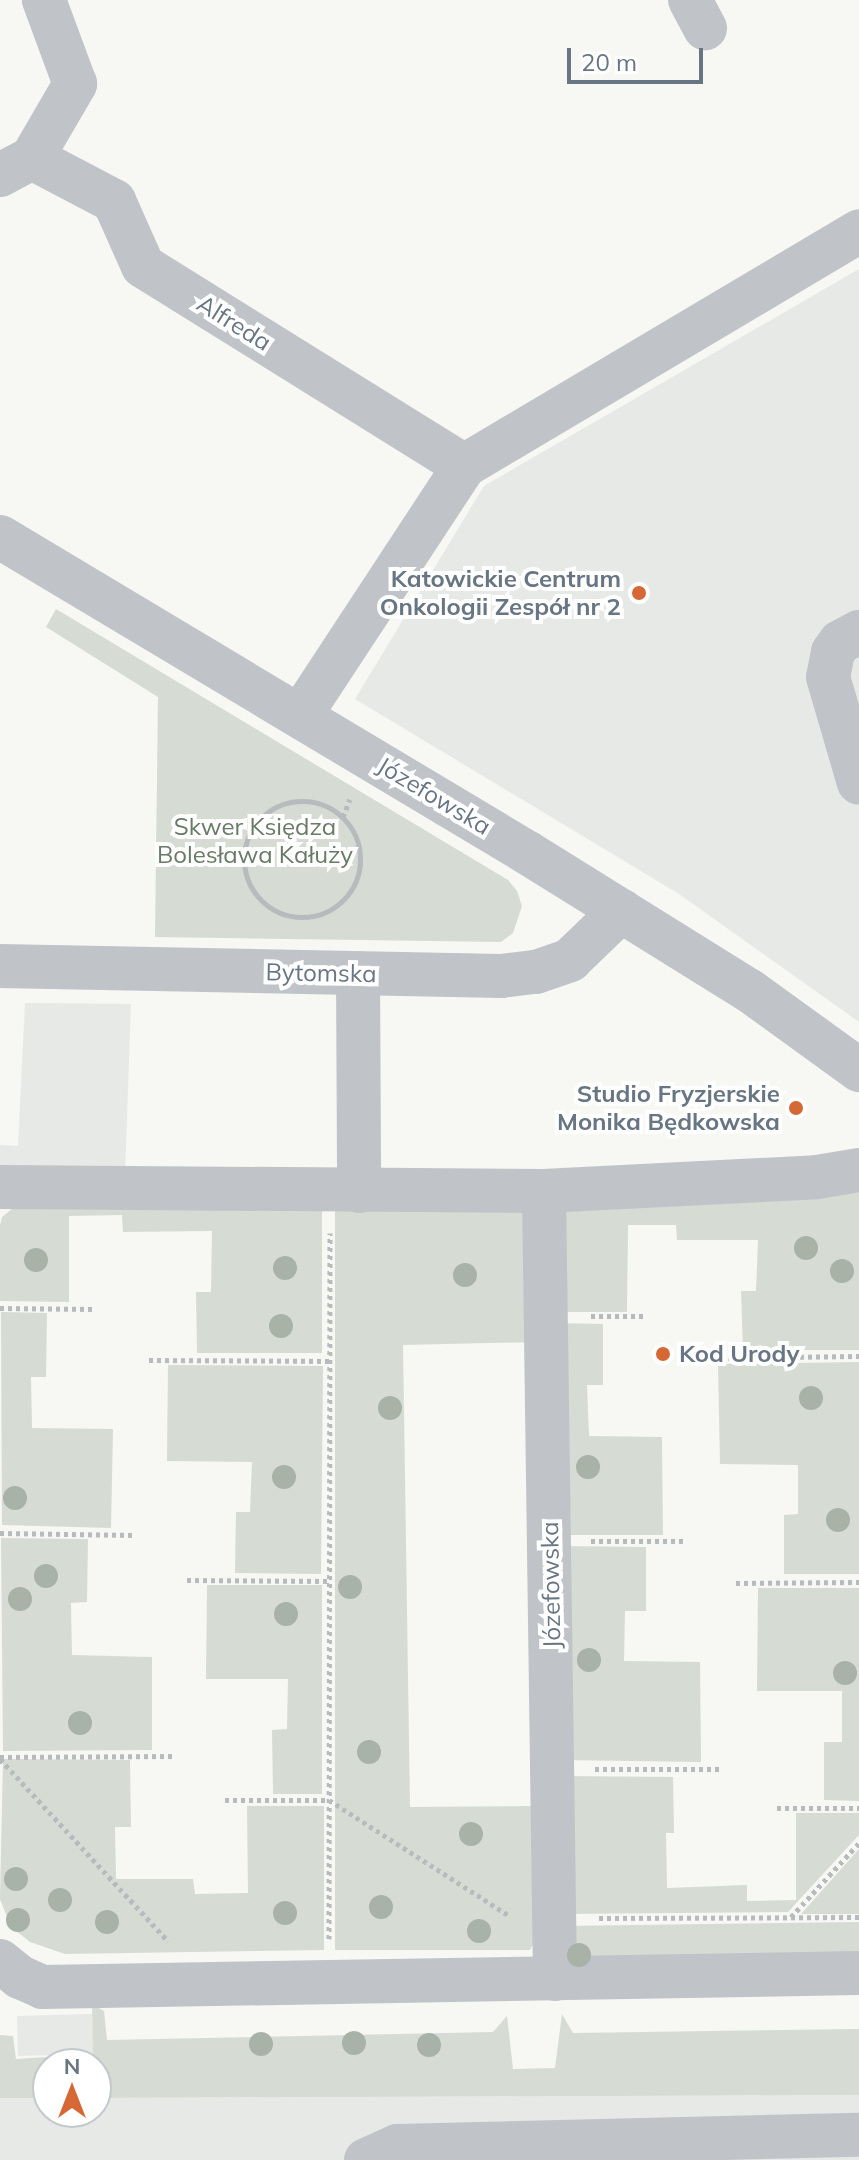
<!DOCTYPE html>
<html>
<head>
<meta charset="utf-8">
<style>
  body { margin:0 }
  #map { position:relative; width:859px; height:2160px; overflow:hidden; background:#f7f7f4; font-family:Mulish,sans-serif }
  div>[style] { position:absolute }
  .built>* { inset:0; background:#e7e9e7 }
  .green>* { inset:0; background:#d6dbd4 }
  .path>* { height:5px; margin-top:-2.5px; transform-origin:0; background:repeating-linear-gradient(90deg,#b8bbbd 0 4px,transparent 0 8px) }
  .path>.ring { margin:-2.5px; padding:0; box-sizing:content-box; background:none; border:5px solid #b8bbbd; border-radius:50% }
  .minor>* { height:44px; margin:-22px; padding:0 22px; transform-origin:22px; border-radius:22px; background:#c0c3c7 }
  .trees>* { width:24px; height:24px; margin:-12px; border-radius:50%; background:#a9b2a6 }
  .dots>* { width:22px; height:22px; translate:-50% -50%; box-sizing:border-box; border:4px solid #fff; border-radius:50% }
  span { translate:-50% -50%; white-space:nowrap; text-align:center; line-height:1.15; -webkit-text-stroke:8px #fff; paint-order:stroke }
  .street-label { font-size:24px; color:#687583 }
  .poi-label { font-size:24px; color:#687583; font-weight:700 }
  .right { translate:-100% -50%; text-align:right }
  .left { translate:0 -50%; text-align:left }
  .park-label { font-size:24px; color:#697a66 }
  .north { position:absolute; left:32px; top:2048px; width:80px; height:80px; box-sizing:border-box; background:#fff; border:2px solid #c3c8cd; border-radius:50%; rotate:0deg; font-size:22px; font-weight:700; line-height:32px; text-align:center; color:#687583 }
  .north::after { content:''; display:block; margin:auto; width:28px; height:36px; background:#d66835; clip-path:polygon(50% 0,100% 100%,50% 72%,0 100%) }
  .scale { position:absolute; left:567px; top:48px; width:136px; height:36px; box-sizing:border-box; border:4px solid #687583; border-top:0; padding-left:10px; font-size:24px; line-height:28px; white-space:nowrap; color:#687583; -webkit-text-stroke:6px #fff; paint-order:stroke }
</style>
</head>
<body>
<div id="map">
  <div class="built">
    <i style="clip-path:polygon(859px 269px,859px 1022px,679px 894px,355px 699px,484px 486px)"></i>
    <i style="clip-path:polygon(25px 1003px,131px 1004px,125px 1175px,0 1174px,0 1145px,18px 1146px)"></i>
    <i style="clip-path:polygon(92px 2014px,94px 2054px,18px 2056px,17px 2016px)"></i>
    <i style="clip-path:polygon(859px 2095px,859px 2160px,0 2160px,0 2098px,48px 2098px,48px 2112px,96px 2112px,96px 2098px)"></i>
  </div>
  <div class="green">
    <i style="clip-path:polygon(56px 609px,508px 880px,517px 891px,522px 906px,513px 933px,501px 942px,155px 937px,158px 697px,46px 627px)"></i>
    <i style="clip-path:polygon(859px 1186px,859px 1350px,743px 1350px,741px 1291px,756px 1291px,758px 1240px,677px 1240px,676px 1225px,628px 1225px,627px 1312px,554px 1312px,551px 1208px)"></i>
    <i style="clip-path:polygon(537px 1208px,537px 1342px,403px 1345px,410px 1807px,536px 1806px,548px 1916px,530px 1950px,335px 1950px,335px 1210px)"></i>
    <i style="clip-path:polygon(12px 1209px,322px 1210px,322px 1353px,197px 1353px,196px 1292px,211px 1292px,212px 1231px,123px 1232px,122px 1215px,69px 1216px,69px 1302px,0 1301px,0 1226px,2px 1217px)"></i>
    <i style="clip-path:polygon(1px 1312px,47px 1313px,46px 1377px,31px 1377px,32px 1428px,113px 1429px,111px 1528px,2px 1525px)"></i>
    <i style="clip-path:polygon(554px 1323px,603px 1324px,603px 1385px,587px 1385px,589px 1436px,662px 1437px,663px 1535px,559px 1535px)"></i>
    <i style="clip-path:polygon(859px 1362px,859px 1574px,784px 1574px,784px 1515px,798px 1514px,798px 1465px,720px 1464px,718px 1364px)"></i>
    <i style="clip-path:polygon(168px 1365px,323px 1366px,321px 1574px,235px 1573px,236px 1512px,250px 1512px,252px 1462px,167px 1461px)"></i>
    <i style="clip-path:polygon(1px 1538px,88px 1539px,87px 1602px,71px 1603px,72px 1655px,152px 1657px,152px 1750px,3px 1751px)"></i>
    <i style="clip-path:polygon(557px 1546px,646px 1547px,646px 1611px,625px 1611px,624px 1661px,700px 1662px,701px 1762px,562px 1760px)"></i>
    <i style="clip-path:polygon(207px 1585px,322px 1585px,322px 1794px,273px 1794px,272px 1730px,287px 1729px,288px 1679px,206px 1679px)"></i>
    <i style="clip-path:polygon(758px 1588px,859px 1588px,859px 1801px,824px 1800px,824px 1742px,842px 1742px,842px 1691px,757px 1691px)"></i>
    <i style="clip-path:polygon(3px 1759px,130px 1760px,131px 1827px,115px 1827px,116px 1879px,193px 1879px,195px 1894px,248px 1893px,247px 1806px,324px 1806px,324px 1950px,65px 1954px,30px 1942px,11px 1927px,0 1899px)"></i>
    <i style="clip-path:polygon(561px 1776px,673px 1777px,674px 1833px,666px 1833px,667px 1888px,747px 1885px,747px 1901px,796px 1900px,796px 1813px,859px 1813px,859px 1835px,788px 1912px,561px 1914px)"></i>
    <i style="clip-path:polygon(859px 1849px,859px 1914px,801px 1914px)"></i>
    <i style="clip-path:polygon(859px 1922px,859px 1963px,561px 1968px,561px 1926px)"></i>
    <i style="clip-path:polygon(92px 2004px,104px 2011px,107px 2040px,493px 2032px,507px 2016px,513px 2069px,555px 2068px,562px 2014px,573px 2033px,859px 2029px,859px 2095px,96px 2098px,96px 2064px,48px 2064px,48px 2098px,0 2098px,0 2035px,13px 2036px,16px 2059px,93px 2054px)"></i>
  </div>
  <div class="path">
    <i class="ring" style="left:244px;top:801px;width:111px;height:111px"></i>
    <i style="left:343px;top:817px;width:19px;rotate:-69deg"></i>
    <i style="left:0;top:1308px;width:92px;rotate:0.6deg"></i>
    <i style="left:591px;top:1316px;width:55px"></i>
    <i style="left:696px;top:1358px;width:163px;rotate:-0.7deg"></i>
    <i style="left:149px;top:1360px;width:181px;rotate:0.3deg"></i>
    <i style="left:0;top:1533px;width:135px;rotate:0.8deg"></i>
    <i style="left:591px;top:1541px;width:95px"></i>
    <i style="left:187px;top:1580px;width:143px;rotate:0.4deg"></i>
    <i style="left:736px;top:1583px;width:123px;rotate:-0.5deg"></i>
    <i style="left:0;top:1757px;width:176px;rotate:-0.3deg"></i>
    <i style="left:0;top:1759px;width:248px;rotate:47.3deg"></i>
    <i style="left:595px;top:1769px;width:127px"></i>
    <i style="left:225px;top:1800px;width:104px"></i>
    <i style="left:329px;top:1800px;width:215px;rotate:32.7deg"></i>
    <i style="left:777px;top:1808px;width:82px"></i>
    <i style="left:791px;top:1917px;width:100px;rotate:-47.4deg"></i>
    <i style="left:599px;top:1918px;width:260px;rotate:-0.2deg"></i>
    <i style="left:329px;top:1939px;width:706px;rotate:-89.92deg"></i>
  </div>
  <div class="minor">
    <i style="left:690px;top:0;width:32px;rotate:62deg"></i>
    <i style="left:32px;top:158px;width:93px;rotate:27.7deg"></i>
    <i style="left:114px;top:201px;width:71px;rotate:66deg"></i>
    <i style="left:143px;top:266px;width:378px;rotate:31.9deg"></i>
    <i style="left:0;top:175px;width:36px;rotate:-28deg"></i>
    <i style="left:32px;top:158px;width:86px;rotate:-59.8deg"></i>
    <i style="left:75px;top:84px;width:90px;rotate:-110.3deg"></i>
    <i style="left:0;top:537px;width:615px;rotate:30.9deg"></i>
    <i style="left:528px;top:853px;width:261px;rotate:31.9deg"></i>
    <i style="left:750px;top:991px;width:135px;rotate:35.9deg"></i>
    <i style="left:859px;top:632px;width:21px;rotate:152deg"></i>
    <i style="left:840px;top:642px;width:12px;rotate:125deg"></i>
    <i style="left:833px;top:652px;width:25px;rotate:101deg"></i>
    <i style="left:828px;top:677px;width:110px;rotate:73.7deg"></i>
    <i style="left:300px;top:716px;width:299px;rotate:-56.7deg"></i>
    <i style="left:464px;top:466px;width:460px;rotate:-30.7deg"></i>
    <i style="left:0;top:966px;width:501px;rotate:1.14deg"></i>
    <i style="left:501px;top:976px;width:35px;rotate:-7deg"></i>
    <i style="left:536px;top:972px;width:36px;rotate:-19deg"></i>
    <i style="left:570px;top:960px;width:71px;rotate:-43.9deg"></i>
    <i style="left:358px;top:973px;width:218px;rotate:89.7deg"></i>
    <i style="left:0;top:1187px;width:544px;rotate:0.42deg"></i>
    <i style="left:544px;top:1191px;width:273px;rotate:-2.9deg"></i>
    <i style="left:817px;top:1177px;width:43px;rotate:-9.5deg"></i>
    <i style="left:544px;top:1191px;width:788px;rotate:89.2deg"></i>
    <i style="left:0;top:1961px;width:26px;rotate:39deg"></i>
    <i style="left:20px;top:1977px;width:24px;rotate:24deg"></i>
    <i style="left:42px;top:1987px;width:817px;rotate:-0.98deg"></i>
    <i style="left:366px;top:2160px;width:34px;rotate:-24deg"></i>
    <i style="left:397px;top:2146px;width:462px;rotate:-1.4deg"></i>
  </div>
  <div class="trees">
    <i style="left:806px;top:1248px"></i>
    <i style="left:36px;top:1260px"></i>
    <i style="left:285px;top:1268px"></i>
    <i style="left:842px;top:1271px"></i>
    <i style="left:465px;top:1275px"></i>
    <i style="left:281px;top:1326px"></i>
    <i style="left:811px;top:1398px"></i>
    <i style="left:390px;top:1408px"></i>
    <i style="left:588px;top:1467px"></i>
    <i style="left:284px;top:1477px"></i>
    <i style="left:15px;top:1498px"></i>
    <i style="left:838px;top:1520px"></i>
    <i style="left:46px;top:1576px"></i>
    <i style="left:350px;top:1587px"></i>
    <i style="left:20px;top:1599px"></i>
    <i style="left:286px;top:1614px"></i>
    <i style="left:589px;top:1660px"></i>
    <i style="left:845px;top:1673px"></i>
    <i style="left:80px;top:1723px"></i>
    <i style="left:369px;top:1752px"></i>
    <i style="left:471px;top:1834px"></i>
    <i style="left:16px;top:1879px"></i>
    <i style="left:60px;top:1900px"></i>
    <i style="left:381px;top:1907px"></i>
    <i style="left:285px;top:1913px"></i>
    <i style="left:18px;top:1920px"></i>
    <i style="left:107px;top:1922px"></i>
    <i style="left:479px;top:1931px"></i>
    <i style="left:579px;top:1955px"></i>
    <i style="left:354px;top:2043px"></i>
    <i style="left:261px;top:2044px"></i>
    <i style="left:429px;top:2045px"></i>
  </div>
  <div class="dots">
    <i style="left:639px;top:593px;background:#d66835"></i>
    <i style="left:796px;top:1108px;background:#d66835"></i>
    <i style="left:663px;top:1354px;background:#d66835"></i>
  </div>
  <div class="street-label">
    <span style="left:234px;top:323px;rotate:32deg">Alfreda</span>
    <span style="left:434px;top:796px;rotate:31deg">Józefowska</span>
    <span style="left:321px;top:973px;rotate:1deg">Bytomska</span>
    <span style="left:551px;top:1585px;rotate:-91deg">Józefowska</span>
  </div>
  <div class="poi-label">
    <span class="right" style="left:621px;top:593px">Katowickie Centrum<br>Onkologii Zespół nr 2</span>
    <span class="right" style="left:780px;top:1108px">Studio Fryzjerskie<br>Monika Będkowska</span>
    <span class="left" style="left:679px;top:1354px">Kod Urody</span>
  </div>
  <div class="park-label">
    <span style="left:255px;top:841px">Skwer Księdza<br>Bolesława Kałuży</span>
  </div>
  <div class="north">N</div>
  <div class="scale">20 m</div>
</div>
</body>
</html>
